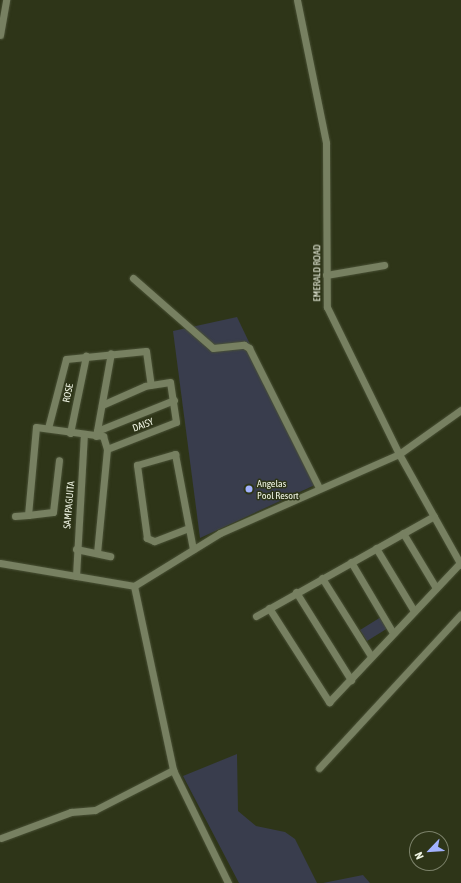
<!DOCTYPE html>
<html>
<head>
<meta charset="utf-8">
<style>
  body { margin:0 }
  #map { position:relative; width:461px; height:883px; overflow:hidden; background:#2e3518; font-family:"Asap Condensed",sans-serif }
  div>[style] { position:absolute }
  .green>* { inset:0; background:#393d4d }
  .roads { filter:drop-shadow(0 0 1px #495035) drop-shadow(0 0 1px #495035) }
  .minor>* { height:7px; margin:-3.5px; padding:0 3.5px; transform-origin:3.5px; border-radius:3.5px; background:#778061 }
  .dots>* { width:11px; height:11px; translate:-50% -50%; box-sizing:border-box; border:2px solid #2e3518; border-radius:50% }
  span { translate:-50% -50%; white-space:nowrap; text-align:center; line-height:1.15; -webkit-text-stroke:3px #2e3518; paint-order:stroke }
  .street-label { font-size:10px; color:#f0f5e4 }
  .poi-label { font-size:10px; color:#f0f5e4 }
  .left { translate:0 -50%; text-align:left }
  .north { position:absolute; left:409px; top:831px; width:40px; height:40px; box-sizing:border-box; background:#2e3518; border:1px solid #7c826a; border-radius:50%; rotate:245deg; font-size:11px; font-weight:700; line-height:16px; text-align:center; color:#f0f5e4 }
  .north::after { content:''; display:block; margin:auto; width:14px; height:18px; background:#a2b2fd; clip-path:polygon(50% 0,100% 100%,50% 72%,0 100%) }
</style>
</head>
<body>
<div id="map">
  <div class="green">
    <i style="clip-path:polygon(237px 317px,317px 484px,200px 538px,173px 331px)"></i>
    <i style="clip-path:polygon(381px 617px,388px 628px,367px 641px,360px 630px)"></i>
    <i style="clip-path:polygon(237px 754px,238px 811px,256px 826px,285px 832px,295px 839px,317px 883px,239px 883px,183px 776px)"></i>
    <i style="clip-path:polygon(363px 875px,370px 883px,323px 883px)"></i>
  </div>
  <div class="roads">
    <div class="minor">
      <i style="left:297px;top:0;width:146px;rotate:78.5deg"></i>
      <i style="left:326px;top:143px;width:164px;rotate:89.7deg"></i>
      <i style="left:327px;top:307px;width:164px;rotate:63.9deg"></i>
      <i style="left:399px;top:454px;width:127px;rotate:60.8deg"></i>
      <i style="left:0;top:35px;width:36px;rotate:-80deg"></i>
      <i style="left:326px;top:275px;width:59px;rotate:-9.8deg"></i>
      <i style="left:133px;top:278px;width:106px;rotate:41.2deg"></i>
      <i style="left:213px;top:348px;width:31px;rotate:-6deg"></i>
      <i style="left:244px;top:345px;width:6px;rotate:31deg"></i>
      <i style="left:249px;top:348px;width:157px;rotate:63.4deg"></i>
      <i style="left:48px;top:428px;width:71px;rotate:-75.4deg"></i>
      <i style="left:66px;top:359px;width:80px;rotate:-5.7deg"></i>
      <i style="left:146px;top:351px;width:34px;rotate:82deg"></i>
      <i style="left:97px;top:431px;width:83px;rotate:-21.9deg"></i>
      <i style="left:70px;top:433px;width:79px;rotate:-78.3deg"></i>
      <i style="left:96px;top:436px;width:84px;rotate:-79.8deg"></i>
      <i style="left:28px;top:515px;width:25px;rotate:-7deg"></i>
      <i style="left:53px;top:512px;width:52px;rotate:-83.4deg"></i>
      <i style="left:15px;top:516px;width:13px;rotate:-4deg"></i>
      <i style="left:28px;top:515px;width:88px;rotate:-84.8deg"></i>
      <i style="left:36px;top:427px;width:68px;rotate:7.7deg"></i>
      <i style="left:103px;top:436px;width:14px;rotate:73deg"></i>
      <i style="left:186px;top:529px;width:34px;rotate:159deg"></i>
      <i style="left:154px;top:541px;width:8px;rotate:-157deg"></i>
      <i style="left:147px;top:538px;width:74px;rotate:-97.8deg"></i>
      <i style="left:137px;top:465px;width:40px;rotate:-16deg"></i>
      <i style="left:175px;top:454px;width:97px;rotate:79.3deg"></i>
      <i style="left:403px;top:533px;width:64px;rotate:59deg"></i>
      <i style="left:376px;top:548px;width:74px;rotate:58.9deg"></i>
      <i style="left:76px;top:549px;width:35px;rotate:12deg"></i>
      <i style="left:97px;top:553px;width:104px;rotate:-84.5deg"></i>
      <i style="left:107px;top:449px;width:74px;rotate:-21.4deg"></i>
      <i style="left:176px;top:422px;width:40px;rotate:-98.5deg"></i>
      <i style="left:170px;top:382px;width:25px;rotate:171deg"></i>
      <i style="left:145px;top:386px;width:47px;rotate:156.2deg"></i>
      <i style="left:351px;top:562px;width:82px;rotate:59.4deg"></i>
      <i style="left:0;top:563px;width:136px;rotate:9.7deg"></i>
      <i style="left:134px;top:586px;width:101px;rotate:-31.6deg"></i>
      <i style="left:220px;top:533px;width:196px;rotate:-23.8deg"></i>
      <i style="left:399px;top:454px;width:76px;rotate:-35.4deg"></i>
      <i style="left:76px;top:576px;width:141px;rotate:-86.8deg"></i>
      <i style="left:322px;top:578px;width:92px;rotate:57.9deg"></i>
      <i style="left:134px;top:586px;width:188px;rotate:78deg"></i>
      <i style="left:173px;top:770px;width:126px;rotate:64deg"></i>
      <i style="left:296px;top:592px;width:104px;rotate:58deg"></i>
      <i style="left:269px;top:608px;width:112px;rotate:57.4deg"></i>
      <i style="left:329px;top:702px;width:191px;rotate:-46.7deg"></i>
      <i style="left:256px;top:616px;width:204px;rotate:-29.3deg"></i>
      <i style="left:319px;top:768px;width:209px;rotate:-47.3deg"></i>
      <i style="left:1px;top:838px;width:75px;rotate:-20.4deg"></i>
      <i style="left:71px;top:812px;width:24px;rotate:-5deg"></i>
      <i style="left:95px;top:810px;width:88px;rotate:-27.1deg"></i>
    </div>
  </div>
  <div class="dots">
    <i style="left:249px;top:489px;background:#a2b2fd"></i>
  </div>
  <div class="street-label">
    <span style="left:317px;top:273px;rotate:-90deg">EMERALD ROAD</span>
    <span style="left:68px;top:393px;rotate:-79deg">ROSE</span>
    <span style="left:143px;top:425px;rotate:-20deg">DAISY</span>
    <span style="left:69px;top:505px;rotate:-85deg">SAMPAGUITA</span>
  </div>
  <div class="poi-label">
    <span class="left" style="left:257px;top:489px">Angelas<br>Pool Resort</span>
  </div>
  <div class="north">N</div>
</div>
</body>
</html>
